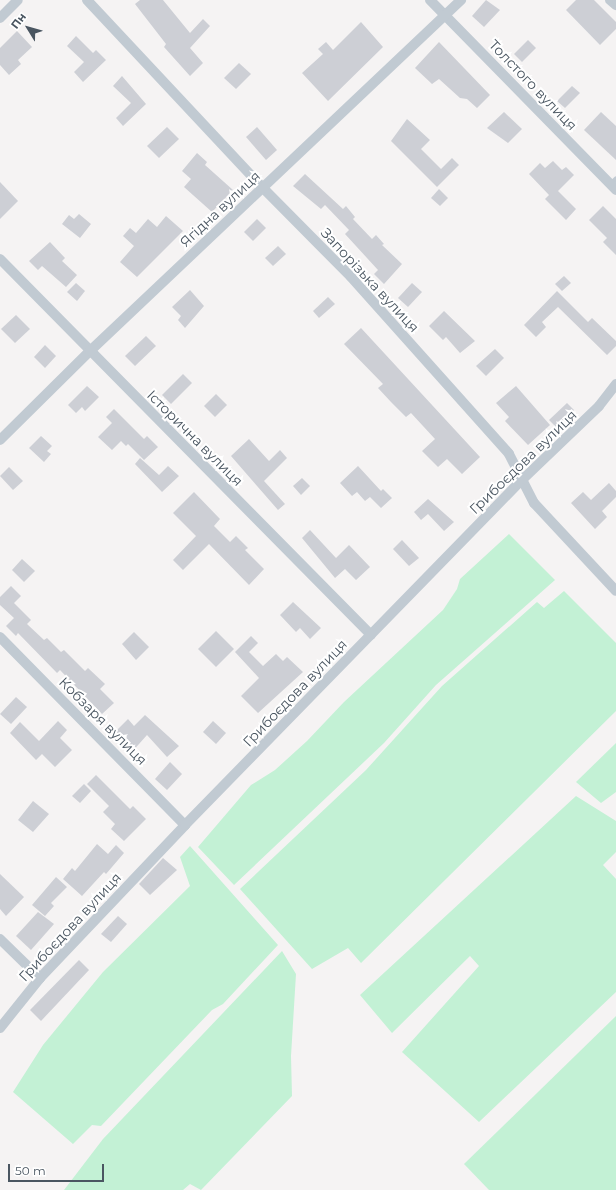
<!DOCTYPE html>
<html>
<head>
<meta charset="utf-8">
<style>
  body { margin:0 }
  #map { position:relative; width:616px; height:1190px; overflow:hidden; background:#f5f3f3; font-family:Montserrat,sans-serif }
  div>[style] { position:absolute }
  .green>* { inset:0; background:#c3f1d5 }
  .building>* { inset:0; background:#cdcfd5 }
  .service>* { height:5px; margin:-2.5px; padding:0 2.5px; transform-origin:2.5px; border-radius:2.5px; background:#c1cad2 }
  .minor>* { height:10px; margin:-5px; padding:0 5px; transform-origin:5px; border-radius:5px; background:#c1cad2 }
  span { translate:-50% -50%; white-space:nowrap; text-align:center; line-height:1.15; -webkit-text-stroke:4px #fff; paint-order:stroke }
  .street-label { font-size:14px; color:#4a5661 }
  .north { position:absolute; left:8px; top:8px; width:40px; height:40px; -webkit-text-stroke:3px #fff; paint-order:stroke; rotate:307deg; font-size:11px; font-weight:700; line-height:16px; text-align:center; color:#4a5661 }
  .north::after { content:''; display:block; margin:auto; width:14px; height:18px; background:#4a5661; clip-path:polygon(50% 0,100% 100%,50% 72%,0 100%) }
  .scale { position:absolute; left:8px; top:1164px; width:96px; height:18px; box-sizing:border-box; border:2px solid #4a5661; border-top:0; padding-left:5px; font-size:12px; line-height:14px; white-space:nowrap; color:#4a5661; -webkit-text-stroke:3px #fff; paint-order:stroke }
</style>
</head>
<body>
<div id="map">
  <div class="green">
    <i style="clip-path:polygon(509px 534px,555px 580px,436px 685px,384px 743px,234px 885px,198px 847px,251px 785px,275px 770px,307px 741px,344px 702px,443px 610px,457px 589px,460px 579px)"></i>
    <i style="clip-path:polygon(564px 591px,616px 643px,616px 711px,361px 963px,348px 948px,312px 969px,240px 889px,366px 770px,442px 686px,537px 602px,544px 608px)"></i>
    <i style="clip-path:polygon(616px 743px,616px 792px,601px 803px,576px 782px)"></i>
    <i style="clip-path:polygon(576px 796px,616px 821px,616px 852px,603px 865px,616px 879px,616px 992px,479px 1122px,402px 1052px,479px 966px,470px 956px,392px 1033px,360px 995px)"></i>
    <i style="clip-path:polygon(190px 846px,278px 945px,223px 1004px,212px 1010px,101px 1126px,92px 1125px,73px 1144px,13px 1092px,43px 1045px,103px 972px,190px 886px,180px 857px)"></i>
    <i style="clip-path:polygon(282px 951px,296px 974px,291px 1056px,292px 1096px,201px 1190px,190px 1184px,183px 1190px,64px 1190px,103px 1139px)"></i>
    <i style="clip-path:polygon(616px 1016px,616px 1190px,489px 1190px,464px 1164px)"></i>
  </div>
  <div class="building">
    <i style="clip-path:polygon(140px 0,163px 0,190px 33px,203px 19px,210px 26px,190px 48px,203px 63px,190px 76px,164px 47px,166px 44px,135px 4px)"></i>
    <i style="clip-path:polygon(486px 0,500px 10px,484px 27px,472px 16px)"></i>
    <i style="clip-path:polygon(576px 0,594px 0,616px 22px,616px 29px,600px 45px,566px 10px)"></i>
    <i style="clip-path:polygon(361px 22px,383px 47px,328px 101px,302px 73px,323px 54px,318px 49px,326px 42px,333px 50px)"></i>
    <i style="clip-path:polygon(17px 31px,32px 47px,18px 60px,21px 64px,9px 75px,0 65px,0 48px)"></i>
    <i style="clip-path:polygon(76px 36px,93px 53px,96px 50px,106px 60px,83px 82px,74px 72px,84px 62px,67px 46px)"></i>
    <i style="clip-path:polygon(528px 40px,536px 48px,522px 62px,514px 54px)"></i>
    <i style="clip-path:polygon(439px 42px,490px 95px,477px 108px,467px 99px,460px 98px,439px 79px,432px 84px,415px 68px)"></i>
    <i style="clip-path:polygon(239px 63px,251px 74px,236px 89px,224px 78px)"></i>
    <i style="clip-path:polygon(122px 76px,146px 104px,123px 126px,116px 118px,131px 103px,113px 86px)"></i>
    <i style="clip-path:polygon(572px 86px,580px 93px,565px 108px,557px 101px)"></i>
    <i style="clip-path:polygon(504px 112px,522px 129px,508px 143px,487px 128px)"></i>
    <i style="clip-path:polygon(601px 112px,616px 126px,616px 160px,584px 130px)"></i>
    <i style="clip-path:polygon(407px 119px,430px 140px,421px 149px,441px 169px,452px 158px,459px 165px,437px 187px,391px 141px)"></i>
    <i style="clip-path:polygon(167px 127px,179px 139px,159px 158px,147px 146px)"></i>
    <i style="clip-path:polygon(257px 127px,277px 150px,266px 160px,246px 137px)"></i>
    <i style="clip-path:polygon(197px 153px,207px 162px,205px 165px,233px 190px,212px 212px,184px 187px,191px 179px,182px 171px)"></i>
    <i style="clip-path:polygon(553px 161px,562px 170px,566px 167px,574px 175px,558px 191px,576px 209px,566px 220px,545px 199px,549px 195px,529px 174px,540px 163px,545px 168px)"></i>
    <i style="clip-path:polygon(305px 174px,343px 209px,346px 206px,355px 217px,353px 219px,372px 239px,376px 235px,384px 244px,382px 245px,402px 264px,384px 284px,374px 274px,378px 270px,345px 234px,349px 230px,325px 205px,321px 209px,293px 186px)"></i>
    <i style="clip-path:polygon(0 182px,18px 201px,0 219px)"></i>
    <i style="clip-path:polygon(439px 189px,448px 198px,440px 206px,431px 198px)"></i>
    <i style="clip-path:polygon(603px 206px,616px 219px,616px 255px,603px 242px,607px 238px,589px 220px)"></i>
    <i style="clip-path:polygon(79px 214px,91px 224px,80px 238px,62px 224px,69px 215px,74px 219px)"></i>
    <i style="clip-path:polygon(166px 216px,183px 231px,137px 277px,120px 262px,134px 246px,123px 236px,130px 228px,136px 233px,148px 219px,157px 227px)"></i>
    <i style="clip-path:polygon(257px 219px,266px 228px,253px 241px,244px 232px)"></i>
    <i style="clip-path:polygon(50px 242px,65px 258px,62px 261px,77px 275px,66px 287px,42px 266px,38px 270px,29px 261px)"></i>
    <i style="clip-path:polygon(278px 246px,286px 254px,273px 266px,265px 258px)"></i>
    <i style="clip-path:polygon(564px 276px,571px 283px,562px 291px,555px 284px)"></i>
    <i style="clip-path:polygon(76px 283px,85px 291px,77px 301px,67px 292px)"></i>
    <i style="clip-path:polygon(412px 283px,422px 292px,408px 307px,398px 298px)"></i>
    <i style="clip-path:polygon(190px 290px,204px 306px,185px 328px,178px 320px,181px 316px,172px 307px)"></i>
    <i style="clip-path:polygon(557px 291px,588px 322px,592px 318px,616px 341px,616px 346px,607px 355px,558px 307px,542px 322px,546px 327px,536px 337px,524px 325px)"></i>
    <i style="clip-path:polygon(328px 297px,335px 304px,319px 318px,313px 311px)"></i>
    <i style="clip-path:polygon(444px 311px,475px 341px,460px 353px,446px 337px,443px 340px,429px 326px)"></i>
    <i style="clip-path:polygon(16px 315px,30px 329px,15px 343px,1px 329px)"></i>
    <i style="clip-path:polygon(361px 328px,480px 457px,462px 474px,447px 459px,438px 467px,422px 451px,435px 439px,411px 413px,406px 417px,391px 402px,378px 388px,383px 384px,344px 344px)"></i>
    <i style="clip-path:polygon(146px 336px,156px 346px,135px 366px,125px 356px)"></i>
    <i style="clip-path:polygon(45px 345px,56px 356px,45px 368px,34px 357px)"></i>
    <i style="clip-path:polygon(495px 349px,504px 358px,486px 376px,476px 366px)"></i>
    <i style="clip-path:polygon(183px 374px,192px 383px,171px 404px,162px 395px)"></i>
    <i style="clip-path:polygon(87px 386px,99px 397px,85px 411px,82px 407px,76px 413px,68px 405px)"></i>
    <i style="clip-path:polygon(516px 386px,550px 425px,528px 445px,505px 421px,509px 417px,496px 403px)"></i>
    <i style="clip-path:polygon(216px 394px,227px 405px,215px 417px,204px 406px)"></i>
    <i style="clip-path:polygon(567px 403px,574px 410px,556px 427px,549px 420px)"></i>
    <i style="clip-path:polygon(114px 409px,144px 439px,147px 436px,158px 447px,144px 460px,128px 444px,126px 446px,121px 441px,112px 450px,98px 437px,112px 423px,106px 417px)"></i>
    <i style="clip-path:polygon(41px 436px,52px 446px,47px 451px,51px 454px,44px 462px,29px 448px)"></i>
    <i style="clip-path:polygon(249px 439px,269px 461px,280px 450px,287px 458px,264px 481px,285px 504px,278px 510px,231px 456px)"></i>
    <i style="clip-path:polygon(140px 458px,159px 475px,168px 466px,179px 476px,162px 492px,135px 464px)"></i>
    <i style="clip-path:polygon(358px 466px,381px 491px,383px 489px,392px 498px,381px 508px,370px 497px,365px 501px,357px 492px,352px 496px,340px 483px)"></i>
    <i style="clip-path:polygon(9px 467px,23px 481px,13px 490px,0 476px)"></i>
    <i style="clip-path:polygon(302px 478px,310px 486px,301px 495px,293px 486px)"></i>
    <i style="clip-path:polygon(609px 483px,616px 491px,616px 497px,602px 511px,607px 517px,595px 529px,571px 503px,583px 492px,591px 500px)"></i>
    <i style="clip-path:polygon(194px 492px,220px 519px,214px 526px,230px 542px,236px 536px,248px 548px,245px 550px,264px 569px,249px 585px,209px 544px,183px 570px,173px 560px,196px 536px,173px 513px)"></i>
    <i style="clip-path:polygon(428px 499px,454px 522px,444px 531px,428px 514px,421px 520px,414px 512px)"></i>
    <i style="clip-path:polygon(310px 530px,336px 558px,349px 545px,370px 567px,356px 580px,345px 569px,335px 578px,302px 538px)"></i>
    <i style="clip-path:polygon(402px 540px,419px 558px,409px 566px,393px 549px)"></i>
    <i style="clip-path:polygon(22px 559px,35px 571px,24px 582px,12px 570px)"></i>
    <i style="clip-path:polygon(11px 586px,21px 596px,14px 603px,31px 620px,27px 624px,44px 640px,47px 638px,61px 652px,64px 650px,85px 671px,88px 668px,105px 684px,100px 689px,114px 703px,102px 714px,60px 670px,57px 673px,18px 633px,16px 636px,6px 626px,14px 618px,0 605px,0 597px)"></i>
    <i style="clip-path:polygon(293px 602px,321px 628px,310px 639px,300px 628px,296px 632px,280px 615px)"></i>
    <i style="clip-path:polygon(216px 631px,234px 649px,216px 667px,198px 649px)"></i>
    <i style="clip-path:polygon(134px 632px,149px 647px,136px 660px,122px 644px)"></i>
    <i style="clip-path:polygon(251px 636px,258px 643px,249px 652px,263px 666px,276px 654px,283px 661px,287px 657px,303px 672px,258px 713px,241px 696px,259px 678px,235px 652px)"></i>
    <i style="clip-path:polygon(16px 697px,27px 707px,11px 724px,0 714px)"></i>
    <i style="clip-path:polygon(145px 715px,179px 746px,167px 757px,147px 735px,131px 753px,113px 734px,128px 719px,134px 726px)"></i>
    <i style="clip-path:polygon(58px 721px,67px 730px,60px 738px,72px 750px,55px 767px,42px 754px,36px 760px,10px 733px,20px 722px,39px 741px)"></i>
    <i style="clip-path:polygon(213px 721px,226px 733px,216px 744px,203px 732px)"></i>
    <i style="clip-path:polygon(170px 762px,182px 774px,167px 790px,155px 779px)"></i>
    <i style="clip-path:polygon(96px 775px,130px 809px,133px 806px,146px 819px,124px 841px,111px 829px,115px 824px,103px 812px,109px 806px,87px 784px)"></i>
    <i style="clip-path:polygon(84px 784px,91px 791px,80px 803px,72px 796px)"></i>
    <i style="clip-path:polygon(33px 801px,49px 814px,33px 832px,18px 820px)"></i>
    <i style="clip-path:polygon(97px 844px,108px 854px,116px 845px,124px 853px,106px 874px,104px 872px,82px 896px,63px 879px,72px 868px,75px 871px)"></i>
    <i style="clip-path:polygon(163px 858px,177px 870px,150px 895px,139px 884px)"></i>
    <i style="clip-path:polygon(0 874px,24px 897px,6px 916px,0 909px)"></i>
    <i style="clip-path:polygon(56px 877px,67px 887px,51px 903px,54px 906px,45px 916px,32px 905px)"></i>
    <i style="clip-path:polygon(38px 912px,54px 924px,31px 950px,16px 936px)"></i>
    <i style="clip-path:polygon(118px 916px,127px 924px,111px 942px,101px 934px)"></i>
    <i style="clip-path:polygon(79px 960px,89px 970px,41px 1021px,30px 1010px)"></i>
  </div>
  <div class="service">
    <i style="left:610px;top:184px;width:8px;rotate:-45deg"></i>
  </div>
  <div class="minor">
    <i style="left:87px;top:0;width:258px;rotate:46.9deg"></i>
    <i style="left:263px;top:188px;width:125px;rotate:45.3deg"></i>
    <i style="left:351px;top:277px;width:237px;rotate:48.2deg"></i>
    <i style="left:509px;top:454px;width:55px;rotate:63deg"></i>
    <i style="left:534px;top:503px;width:120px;rotate:47deg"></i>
    <i style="left:430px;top:0;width:266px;rotate:45.6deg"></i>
    <i style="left:610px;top:0;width:8px;rotate:40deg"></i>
    <i style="left:0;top:18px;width:25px;rotate:-45deg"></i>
    <i style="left:0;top:259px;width:528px;rotate:45.38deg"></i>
    <i style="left:0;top:440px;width:127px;rotate:-44.7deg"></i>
    <i style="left:90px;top:351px;width:511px;rotate:-43.41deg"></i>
    <i style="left:0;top:637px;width:264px;rotate:45.5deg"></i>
    <i style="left:0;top:939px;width:56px;rotate:44.3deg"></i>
    <i style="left:0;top:1028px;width:64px;rotate:-51.3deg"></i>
    <i style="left:40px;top:978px;width:211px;rotate:-46.5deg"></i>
    <i style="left:185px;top:825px;width:484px;rotate:-45.7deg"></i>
    <i style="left:523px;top:479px;width:105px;rotate:-43.8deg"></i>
    <i style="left:599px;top:406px;width:28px;rotate:-52deg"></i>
  </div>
  <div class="street-label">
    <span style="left:533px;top:85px;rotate:46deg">Толстого вулиця</span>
    <span style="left:220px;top:209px;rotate:-43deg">Ягідна вулиця</span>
    <span style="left:370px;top:280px;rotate:47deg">Запорізька вулиця</span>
    <span style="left:195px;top:438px;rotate:45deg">Історична вулиця</span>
    <span style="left:523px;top:462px;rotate:-44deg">Грибоєдова вулиця</span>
    <span style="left:295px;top:693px;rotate:-46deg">Грибоєдова вулиця</span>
    <span style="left:103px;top:721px;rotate:45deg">Кобзаря вулиця</span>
    <span style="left:70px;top:927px;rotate:-47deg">Грибоєдова вулиця</span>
  </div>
  <div class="north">Пн</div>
  <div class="scale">50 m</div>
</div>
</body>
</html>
